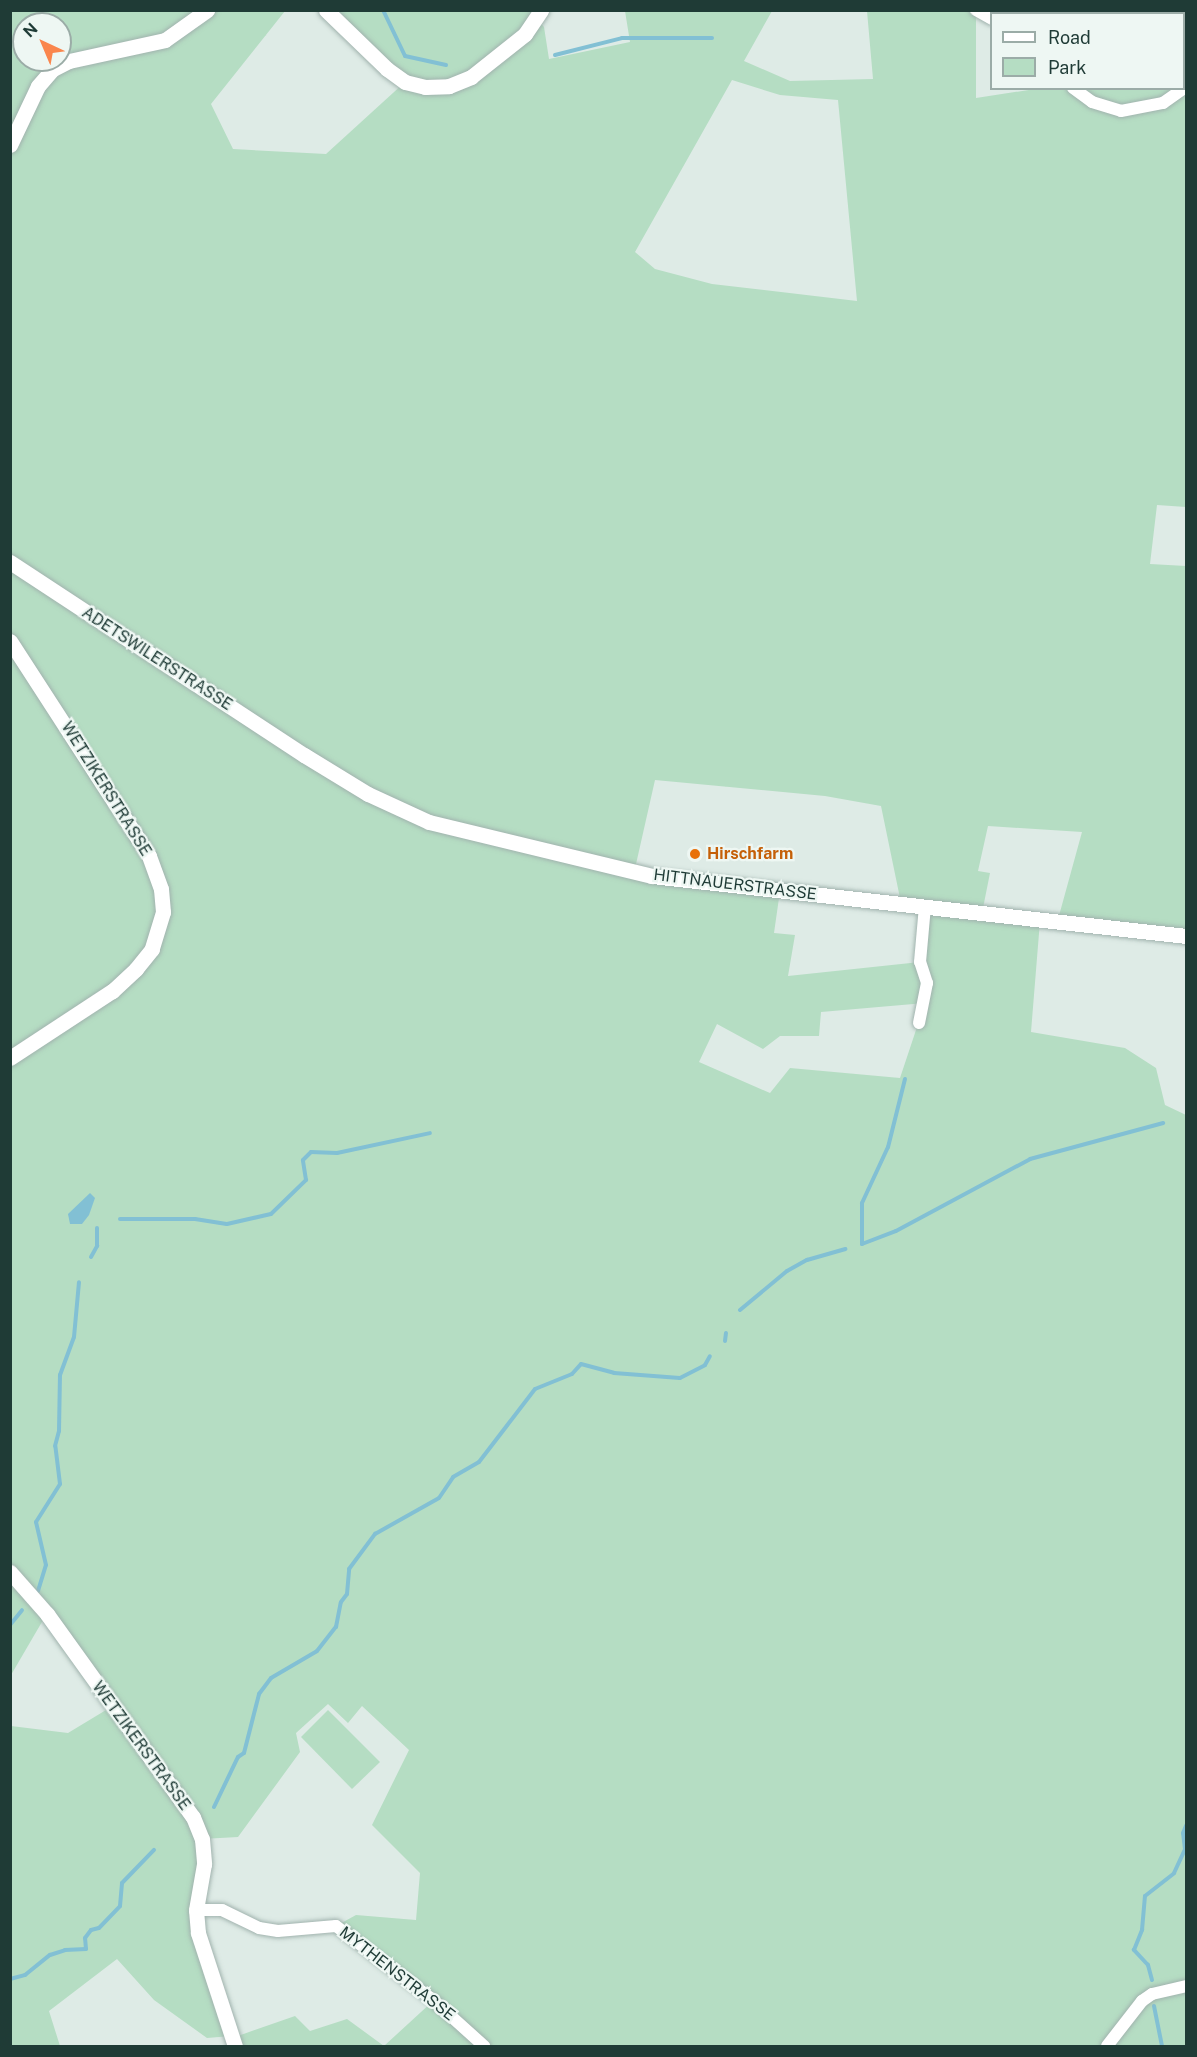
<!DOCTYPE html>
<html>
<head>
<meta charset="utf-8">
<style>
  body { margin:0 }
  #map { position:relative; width:1197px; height:2057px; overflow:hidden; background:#deebe6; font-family:"Public Sans",sans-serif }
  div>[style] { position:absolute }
  .green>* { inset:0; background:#b5ddc3 }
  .water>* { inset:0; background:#82c0d4 }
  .stream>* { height:4px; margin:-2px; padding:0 2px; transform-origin:2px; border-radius:2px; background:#82c0d4 }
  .roads { filter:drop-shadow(0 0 2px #a1b3ae) drop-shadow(0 0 2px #a1b3ae) }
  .minor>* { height:12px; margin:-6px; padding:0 6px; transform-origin:6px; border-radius:6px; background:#fff }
  .tertiary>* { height:15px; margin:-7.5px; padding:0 7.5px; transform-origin:7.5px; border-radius:7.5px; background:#fff }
  .dots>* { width:16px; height:16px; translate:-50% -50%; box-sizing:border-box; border:3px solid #eef7f3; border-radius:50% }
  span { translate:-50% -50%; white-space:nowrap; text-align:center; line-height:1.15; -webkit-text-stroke:4.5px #eef7f3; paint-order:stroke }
  .street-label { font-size:16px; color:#1f3b36 }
  .food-label { font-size:16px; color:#c56008; font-weight:700 }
  .left { translate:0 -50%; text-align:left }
  .frame { position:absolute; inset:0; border:12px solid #1f3b36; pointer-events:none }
  .legend { position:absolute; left:990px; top:12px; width:195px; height:78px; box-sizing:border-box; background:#eef7f3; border:2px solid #9baca7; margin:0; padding:8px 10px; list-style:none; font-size:18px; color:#1f3b36 }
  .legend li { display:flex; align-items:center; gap:12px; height:30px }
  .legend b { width:30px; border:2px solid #9baca7 }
  .north { position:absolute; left:12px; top:12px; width:60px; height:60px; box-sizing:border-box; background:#eef7f3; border:2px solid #9baca7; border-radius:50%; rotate:316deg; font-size:16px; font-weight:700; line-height:24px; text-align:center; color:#1f3b36 }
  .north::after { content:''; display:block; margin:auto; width:21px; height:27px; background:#fa864d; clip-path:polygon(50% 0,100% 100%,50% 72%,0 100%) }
</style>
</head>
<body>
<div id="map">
  <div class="green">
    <i style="clip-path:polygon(evenodd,11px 11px,285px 11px,211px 104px,233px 149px,326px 154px,405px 82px,326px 11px,541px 11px,537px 19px,544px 27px,549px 59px,630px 42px,625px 11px,772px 11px,744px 61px,790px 81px,873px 79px,867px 11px,1186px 11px,1186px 507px,1157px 505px,1150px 564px,1186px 566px,1186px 936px,1057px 923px,1082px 832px,988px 826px,978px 871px,990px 873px,982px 913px,1040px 921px,1031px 1032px,1125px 1048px,1156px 1068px,1165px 1105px,1186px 1115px,1186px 2046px,235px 2046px,232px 2038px,295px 2016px,310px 2031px,347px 2019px,384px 2046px,433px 2001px,336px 1926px,356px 1915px,416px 1920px,420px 1873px,372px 1825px,409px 1750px,362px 1706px,348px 1723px,328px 1704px,296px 1733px,300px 1752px,238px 1837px,202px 1839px,196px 1910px,231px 2036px,207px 2038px,154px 2000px,117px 1959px,49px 2011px,60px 2046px,11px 2046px,11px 1726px,68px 1733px,111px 1707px,46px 1615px,11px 1675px,11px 11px,976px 11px,1184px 14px,1184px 88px,1035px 89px,976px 98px,976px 11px,11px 11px,24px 24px,60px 24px,60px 60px,24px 60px,24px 24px,11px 11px,732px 80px,780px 95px,838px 100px,857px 301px,712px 284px,655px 269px,635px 252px,732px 80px,11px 11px,655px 780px,825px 796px,881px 806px,901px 903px,925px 906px,920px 962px,788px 976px,795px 935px,774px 933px,780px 891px,634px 873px,655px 780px,11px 11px,925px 1003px,900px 1078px,790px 1068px,770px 1093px,699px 1062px,717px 1024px,763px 1049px,780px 1036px,819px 1036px,821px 1012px,925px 1003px)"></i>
    <i style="clip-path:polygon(328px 1710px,380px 1762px,352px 1789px,301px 1737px)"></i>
  </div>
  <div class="water">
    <i style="clip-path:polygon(90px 1193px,95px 1198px,89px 1215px,82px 1224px,70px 1224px,68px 1214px)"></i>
  </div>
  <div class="stream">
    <i style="left:383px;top:10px;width:51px;rotate:64.4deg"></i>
    <i style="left:405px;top:56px;width:42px;rotate:12.4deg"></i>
    <i style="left:555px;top:55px;width:69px;rotate:-14.2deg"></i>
    <i style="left:622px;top:38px;width:90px"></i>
    <i style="left:905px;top:1079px;width:70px;rotate:104deg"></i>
    <i style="left:888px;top:1147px;width:62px;rotate:114.9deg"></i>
    <i style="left:862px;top:1203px;width:41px;rotate:90deg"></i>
    <i style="left:862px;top:1244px;width:36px;rotate:-21deg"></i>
    <i style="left:896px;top:1231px;width:152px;rotate:-28.2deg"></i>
    <i style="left:1030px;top:1159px;width:138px;rotate:-15.1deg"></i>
    <i style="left:120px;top:1219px;width:75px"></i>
    <i style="left:195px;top:1219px;width:32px;rotate:9deg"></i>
    <i style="left:227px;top:1224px;width:45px;rotate:-12.8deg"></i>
    <i style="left:271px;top:1214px;width:49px;rotate:-44.2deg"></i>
    <i style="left:306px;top:1180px;width:20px;rotate:-99deg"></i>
    <i style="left:303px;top:1160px;width:11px;rotate:-45deg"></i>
    <i style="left:311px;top:1152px;width:26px;rotate:2deg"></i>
    <i style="left:337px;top:1153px;width:95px;rotate:-12.1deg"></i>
    <i style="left:91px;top:1257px;width:13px;rotate:-61deg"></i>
    <i style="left:97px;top:1246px;width:18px;rotate:-90deg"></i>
    <i style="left:740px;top:1310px;width:61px;rotate:-39.7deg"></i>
    <i style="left:787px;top:1271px;width:23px;rotate:-29deg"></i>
    <i style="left:807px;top:1260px;width:40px;rotate:-16deg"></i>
    <i style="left:725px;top:1341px;width:8px;rotate:-83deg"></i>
    <i style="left:38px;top:1591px;width:27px;rotate:-73deg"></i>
    <i style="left:46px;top:1565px;width:44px;rotate:-103.1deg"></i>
    <i style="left:36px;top:1522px;width:45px;rotate:-57.7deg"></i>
    <i style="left:60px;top:1484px;width:38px;rotate:-97deg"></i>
    <i style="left:55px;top:1446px;width:16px;rotate:-75deg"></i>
    <i style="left:59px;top:1431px;width:56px;rotate:-89deg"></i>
    <i style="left:60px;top:1375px;width:40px;rotate:-69.8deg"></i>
    <i style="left:74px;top:1337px;width:55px;rotate:-84.8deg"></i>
    <i style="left:10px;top:1625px;width:19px;rotate:-51deg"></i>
    <i style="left:214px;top:1807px;width:55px;rotate:-64.4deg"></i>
    <i style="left:238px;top:1757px;width:7px;rotate:-34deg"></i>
    <i style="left:244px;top:1753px;width:61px;rotate:-75.7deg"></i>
    <i style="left:259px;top:1694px;width:20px;rotate:-53deg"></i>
    <i style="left:271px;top:1678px;width:53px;rotate:-30.4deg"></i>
    <i style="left:317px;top:1651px;width:31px;rotate:-52deg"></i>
    <i style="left:336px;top:1627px;width:25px;rotate:-79deg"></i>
    <i style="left:341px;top:1602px;width:10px;rotate:-53deg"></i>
    <i style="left:347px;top:1594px;width:25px;rotate:-85deg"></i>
    <i style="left:349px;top:1569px;width:44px;rotate:-53.4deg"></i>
    <i style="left:375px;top:1534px;width:73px;rotate:-29.4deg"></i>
    <i style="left:439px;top:1498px;width:25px;rotate:-56deg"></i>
    <i style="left:453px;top:1477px;width:30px;rotate:-30deg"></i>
    <i style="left:479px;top:1462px;width:92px;rotate:-52.5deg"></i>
    <i style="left:535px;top:1389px;width:40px;rotate:-22deg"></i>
    <i style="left:572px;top:1374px;width:13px;rotate:-48deg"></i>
    <i style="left:581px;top:1364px;width:34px;rotate:15deg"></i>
    <i style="left:614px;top:1373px;width:66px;rotate:4.3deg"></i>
    <i style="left:680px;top:1378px;width:28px;rotate:-27deg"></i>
    <i style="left:705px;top:1365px;width:10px;rotate:-61deg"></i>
    <i style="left:10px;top:1979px;width:16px;rotate:-15deg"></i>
    <i style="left:25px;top:1975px;width:32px;rotate:-39deg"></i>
    <i style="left:50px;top:1955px;width:16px;rotate:-18deg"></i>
    <i style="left:65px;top:1950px;width:21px;rotate:-3deg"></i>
    <i style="left:86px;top:1949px;width:11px;rotate:-95deg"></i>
    <i style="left:85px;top:1938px;width:10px;rotate:-53deg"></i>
    <i style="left:91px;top:1930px;width:8px;rotate:-14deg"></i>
    <i style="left:99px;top:1928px;width:30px;rotate:-46deg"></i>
    <i style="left:120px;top:1906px;width:23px;rotate:-85deg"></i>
    <i style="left:122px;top:1883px;width:46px;rotate:-45.9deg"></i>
    <i style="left:1152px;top:1980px;width:16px;rotate:-105deg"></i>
    <i style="left:1148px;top:1965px;width:21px;rotate:-133deg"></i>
    <i style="left:1134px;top:1950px;width:22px;rotate:-68deg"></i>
    <i style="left:1142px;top:1930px;width:34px;rotate:-85deg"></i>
    <i style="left:1145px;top:1896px;width:37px;rotate:-38deg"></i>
    <i style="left:1174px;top:1873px;width:26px;rotate:-65deg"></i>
    <i style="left:1185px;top:1849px;width:16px;rotate:-97deg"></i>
    <i style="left:1183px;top:1833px;width:8px;rotate:-67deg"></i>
    <i style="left:1154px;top:2006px;width:41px;rotate:78.7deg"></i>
  </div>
  <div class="roads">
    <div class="minor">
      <i style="left:976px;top:10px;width:18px;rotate:29deg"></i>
      <i style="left:1073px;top:88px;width:24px;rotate:36deg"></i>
      <i style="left:1092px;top:102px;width:30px;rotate:17deg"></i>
      <i style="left:1121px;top:111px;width:43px;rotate:-10.8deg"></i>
      <i style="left:1163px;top:103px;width:28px;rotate:-35deg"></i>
      <i style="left:919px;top:1023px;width:41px;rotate:-78.7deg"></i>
      <i style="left:927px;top:983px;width:22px;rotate:-108deg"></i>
      <i style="left:920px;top:962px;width:56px;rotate:-84.9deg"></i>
      <i style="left:196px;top:1910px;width:26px"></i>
      <i style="left:222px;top:1910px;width:41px;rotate:25.9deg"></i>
      <i style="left:259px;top:1928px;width:19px;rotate:9deg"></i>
      <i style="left:278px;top:1931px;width:58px;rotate:-4.9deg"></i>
      <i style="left:336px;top:1926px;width:122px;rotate:37.3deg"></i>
      <i style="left:433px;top:2000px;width:69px;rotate:42deg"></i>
      <i style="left:1107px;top:2046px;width:57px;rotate:-52.1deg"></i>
      <i style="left:1142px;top:2001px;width:12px;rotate:-35deg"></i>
      <i style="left:1152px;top:1994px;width:35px;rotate:-13deg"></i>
    </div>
    <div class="tertiary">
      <i style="left:326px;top:10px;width:85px;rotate:44deg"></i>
      <i style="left:387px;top:69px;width:22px;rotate:36deg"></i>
      <i style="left:405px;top:82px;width:21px;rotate:14deg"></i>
      <i style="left:425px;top:87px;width:24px;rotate:-2deg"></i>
      <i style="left:449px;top:86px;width:24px;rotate:-22deg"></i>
      <i style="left:471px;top:77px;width:69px;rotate:-38.5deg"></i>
      <i style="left:525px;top:34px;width:29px;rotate:-56deg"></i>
      <i style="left:10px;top:145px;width:65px;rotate:-64.6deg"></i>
      <i style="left:38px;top:86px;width:23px;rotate:-49deg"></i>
      <i style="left:53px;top:69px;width:18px;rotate:-27deg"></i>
      <i style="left:69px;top:61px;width:98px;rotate:-12.3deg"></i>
      <i style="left:165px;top:40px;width:52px;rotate:-35.5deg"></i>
      <i style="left:10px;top:562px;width:352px;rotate:33.3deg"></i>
      <i style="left:304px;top:755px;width:75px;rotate:31.4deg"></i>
      <i style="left:368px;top:794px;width:67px;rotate:24.7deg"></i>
      <i style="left:429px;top:822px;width:229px;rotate:13.6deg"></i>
      <i style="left:652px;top:876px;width:537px;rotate:6.41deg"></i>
      <i style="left:10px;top:641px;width:256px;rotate:57.1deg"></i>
      <i style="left:149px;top:856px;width:35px;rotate:70deg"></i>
      <i style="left:161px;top:889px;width:23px;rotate:85deg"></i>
      <i style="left:163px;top:912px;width:39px;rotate:107deg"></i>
      <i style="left:152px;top:949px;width:26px;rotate:129deg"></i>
      <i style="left:136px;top:969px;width:33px;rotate:137deg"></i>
      <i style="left:112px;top:991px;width:122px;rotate:146.7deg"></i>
      <i style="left:10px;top:1572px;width:56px;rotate:48.6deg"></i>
      <i style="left:47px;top:1614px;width:250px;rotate:54.3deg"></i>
      <i style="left:193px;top:1817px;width:24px;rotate:68deg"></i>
      <i style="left:202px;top:1839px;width:25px;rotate:85deg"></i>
      <i style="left:204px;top:1864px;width:47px;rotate:99.9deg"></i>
      <i style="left:196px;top:1910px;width:23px;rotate:85deg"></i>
      <i style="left:198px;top:1933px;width:119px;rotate:71.9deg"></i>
    </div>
  </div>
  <div class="dots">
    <i style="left:695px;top:854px;background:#e8710a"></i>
  </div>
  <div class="street-label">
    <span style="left:157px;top:659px;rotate:33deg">ADETSWILERSTRASSE</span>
    <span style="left:106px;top:789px;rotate:58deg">WETZIKERSTRASSE</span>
    <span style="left:735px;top:885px;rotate:7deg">HITTNAUERSTRASSE</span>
    <span style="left:141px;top:1746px;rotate:54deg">WETZIKERSTRASSE</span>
    <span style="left:397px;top:1974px;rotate:38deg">MYTHENSTRASSE</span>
  </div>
  <div class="food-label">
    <span class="left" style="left:707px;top:854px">Hirschfarm</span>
  </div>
  <div class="frame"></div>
  <ul class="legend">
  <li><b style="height:8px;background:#fff"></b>Road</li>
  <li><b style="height:16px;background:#b5ddc3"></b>Park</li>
  </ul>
  <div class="north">N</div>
</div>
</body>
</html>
